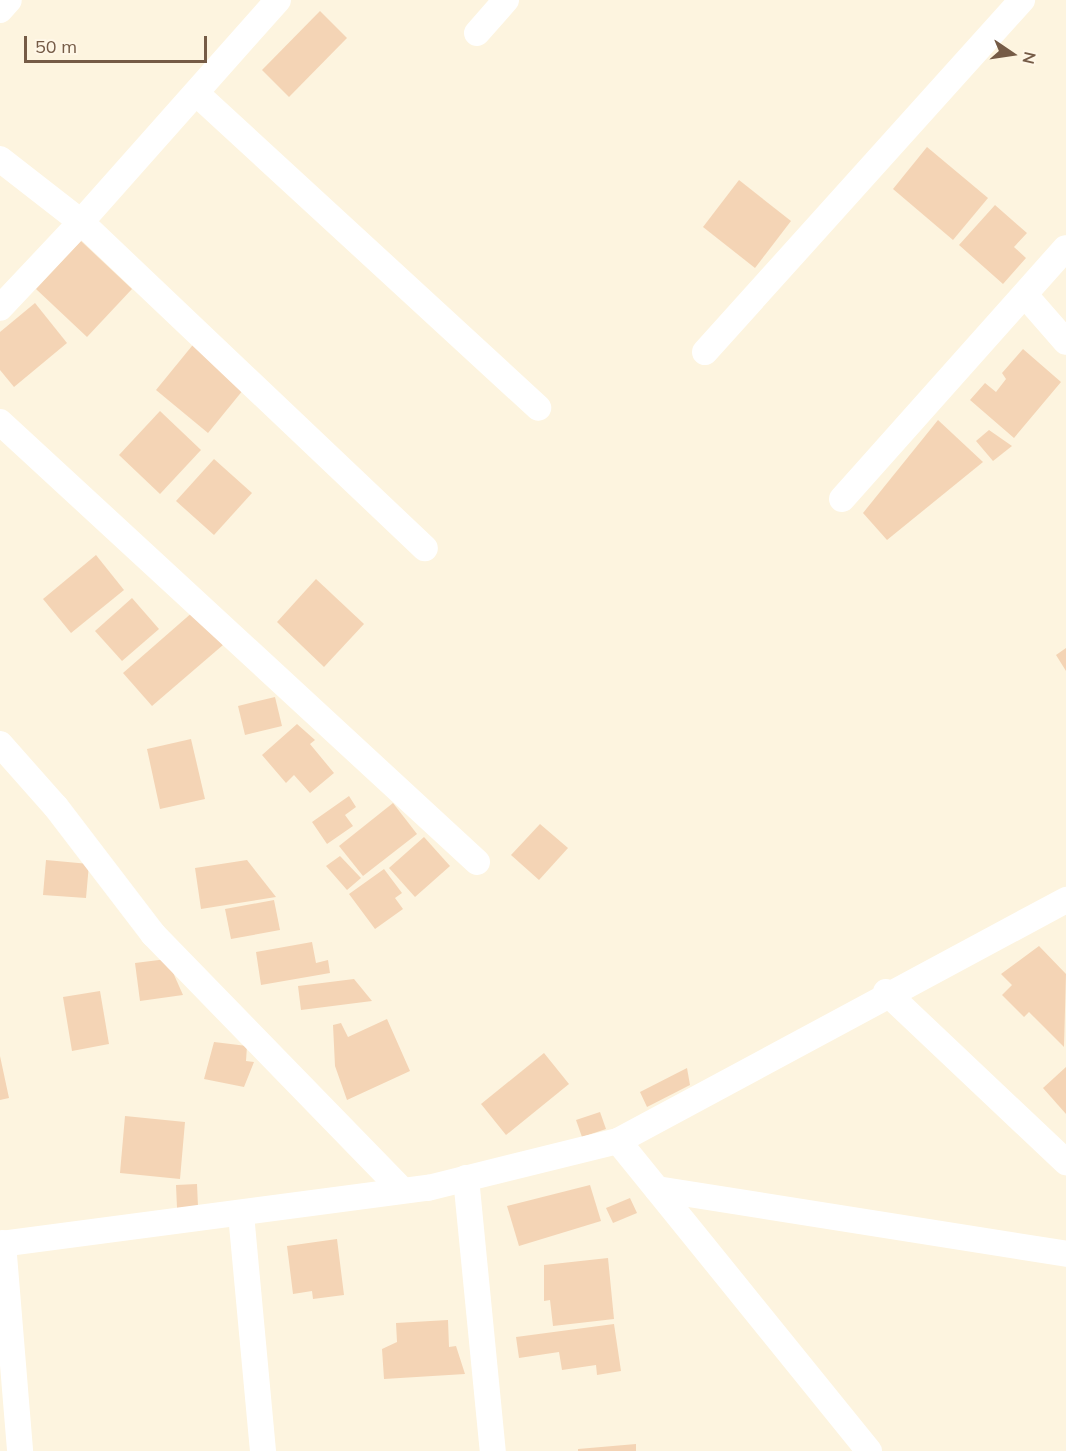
<!DOCTYPE html>
<html>
<head>
<meta charset="utf-8">
<style>
  body { margin:0 }
  #map { position:relative; width:1066px; height:1451px; overflow:hidden; background:#fdf4df; font-family:Mulish,sans-serif }
  div>[style] { position:absolute }
  .building>* { inset:0; background:#f4d4b5 }
  .minor>* { height:26px; margin:-13px; padding:0 13px; transform-origin:13px; border-radius:13px; background:#fff }
  span { translate:-50% -50%; white-space:nowrap; text-align:center; line-height:1.15; -webkit-text-stroke:5px #fff7e7; paint-order:stroke }
  .north { position:absolute; left:982px; top:24px; width:60px; height:60px; -webkit-text-stroke:4px #fff7e7; paint-order:stroke; rotate:103deg; font-size:16px; font-weight:700; line-height:24px; text-align:center; color:#755b46 }
  .north::after { content:''; display:block; margin:auto; width:21px; height:27px; background:#755b46; clip-path:polygon(50% 0,100% 100%,50% 72%,0 100%) }
  .scale { position:absolute; left:24px; top:36px; width:183px; height:27px; box-sizing:border-box; border:3px solid #755b46; border-top:0; padding-left:8px; font-size:18px; line-height:21px; white-space:nowrap; color:#755b46; -webkit-text-stroke:4px #fff7e7; paint-order:stroke }
</style>
</head>
<body>
<div id="map">
  <div class="building">
    <i style="clip-path:polygon(320px 11px,347px 38px,289px 97px,262px 70px)"></i>
    <i style="clip-path:polygon(927px 147px,988px 198px,953px 240px,893px 189px)"></i>
    <i style="clip-path:polygon(739px 180px,791px 221px,755px 268px,703px 227px)"></i>
    <i style="clip-path:polygon(995px 205px,1027px 233px,1014px 247px,1026px 258px,1003px 284px,959px 245px)"></i>
    <i style="clip-path:polygon(81px 241px,132px 289px,87px 337px,36px 289px)"></i>
    <i style="clip-path:polygon(35px 303px,67px 343px,14px 387px,0 370px,0 332px)"></i>
    <i style="clip-path:polygon(196px 341px,248px 384px,208px 433px,156px 390px)"></i>
    <i style="clip-path:polygon(1023px 349px,1061px 382px,1014px 438px,970px 400px,985px 383px,996px 392px,1006px 379px,1002px 373px)"></i>
    <i style="clip-path:polygon(160px 411px,201px 450px,160px 494px,119px 455px)"></i>
    <i style="clip-path:polygon(938px 420px,983px 462px,887px 540px,863px 513px)"></i>
    <i style="clip-path:polygon(989px 430px,1012px 446px,993px 461px,976px 441px)"></i>
    <i style="clip-path:polygon(214px 459px,252px 493px,214px 535px,176px 501px)"></i>
    <i style="clip-path:polygon(96px 555px,124px 590px,71px 633px,43px 599px)"></i>
    <i style="clip-path:polygon(316px 579px,364px 624px,324px 667px,277px 622px)"></i>
    <i style="clip-path:polygon(132px 598px,159px 629px,122px 661px,95px 631px)"></i>
    <i style="clip-path:polygon(194px 611px,223px 645px,152px 706px,123px 673px)"></i>
    <i style="clip-path:polygon(1066px 648px,1066px 671px,1056px 655px)"></i>
    <i style="clip-path:polygon(275px 697px,282px 726px,245px 735px,238px 706px)"></i>
    <i style="clip-path:polygon(297px 724px,315px 740px,310px 744px,334px 773px,310px 793px,294px 775px,286px 783px,262px 755px)"></i>
    <i style="clip-path:polygon(191px 739px,205px 799px,160px 809px,147px 749px)"></i>
    <i style="clip-path:polygon(349px 796px,356px 807px,345px 815px,353px 826px,327px 844px,312px 822px)"></i>
    <i style="clip-path:polygon(393px 803px,417px 834px,363px 876px,339px 846px)"></i>
    <i style="clip-path:polygon(540px 824px,568px 848px,539px 880px,511px 855px)"></i>
    <i style="clip-path:polygon(424px 837px,450px 866px,415px 897px,389px 868px)"></i>
    <i style="clip-path:polygon(340px 856px,361px 878px,347px 890px,326px 866px)"></i>
    <i style="clip-path:polygon(46px 860px,89px 864px,86px 898px,43px 895px)"></i>
    <i style="clip-path:polygon(247px 860px,276px 897px,201px 909px,195px 868px)"></i>
    <i style="clip-path:polygon(384px 869px,402px 893px,395px 898px,403px 909px,375px 929px,349px 894px)"></i>
    <i style="clip-path:polygon(274px 900px,280px 930px,231px 939px,225px 909px)"></i>
    <i style="clip-path:polygon(312px 942px,316px 963px,328px 960px,330px 973px,261px 985px,256px 952px)"></i>
    <i style="clip-path:polygon(1039px 946px,1066px 974px,1064px 1047px,1029px 1012px,1024px 1017px,1002px 995px,1012px 985px,1001px 974px)"></i>
    <i style="clip-path:polygon(167px 959px,183px 995px,140px 1001px,135px 963px)"></i>
    <i style="clip-path:polygon(354px 979px,372px 1001px,301px 1010px,298px 986px)"></i>
    <i style="clip-path:polygon(100px 991px,109px 1044px,72px 1051px,63px 997px)"></i>
    <i style="clip-path:polygon(387px 1019px,410px 1071px,347px 1100px,335px 1066px,333px 1025px,341px 1023px,348px 1037px)"></i>
    <i style="clip-path:polygon(214px 1042px,247px 1046px,246px 1061px,254px 1062px,244px 1087px,204px 1079px)"></i>
    <i style="clip-path:polygon(544px 1053px,569px 1084px,506px 1135px,481px 1104px)"></i>
    <i style="clip-path:polygon(0 1056px,9px 1098px,0 1100px)"></i>
    <i style="clip-path:polygon(1066px 1067px,1066px 1114px,1043px 1088px)"></i>
    <i style="clip-path:polygon(687px 1068px,690px 1085px,647px 1107px,640px 1092px)"></i>
    <i style="clip-path:polygon(600px 1112px,606px 1129px,582px 1137px,576px 1120px)"></i>
    <i style="clip-path:polygon(125px 1116px,185px 1122px,180px 1179px,120px 1173px)"></i>
    <i style="clip-path:polygon(197px 1184px,198px 1207px,177px 1208px,176px 1185px)"></i>
    <i style="clip-path:polygon(590px 1185px,601px 1221px,519px 1246px,507px 1206px)"></i>
    <i style="clip-path:polygon(630px 1198px,637px 1213px,613px 1223px,606px 1208px)"></i>
    <i style="clip-path:polygon(337px 1239px,344px 1295px,313px 1299px,312px 1291px,293px 1294px,287px 1246px)"></i>
    <i style="clip-path:polygon(608px 1258px,614px 1319px,553px 1326px,550px 1300px,544px 1301px,544px 1265px)"></i>
    <i style="clip-path:polygon(448px 1320px,449px 1347px,456px 1346px,465px 1374px,384px 1379px,382px 1349px,397px 1342px,396px 1323px)"></i>
    <i style="clip-path:polygon(614px 1324px,621px 1371px,597px 1375px,596px 1365px,562px 1370px,559px 1352px,519px 1358px,516px 1337px)"></i>
    <i style="clip-path:polygon(636px 1444px,636px 1451px,578px 1451px,578px 1449px)"></i>
  </div>
  <div class="minor">
    <i style="left:278px;top:0;width:297px;rotate:131.6deg"></i>
    <i style="left:81px;top:222px;width:474px;rotate:43.5deg"></i>
    <i style="left:0;top:10px;width:13px;rotate:-48deg"></i>
    <i style="left:477px;top:33px;width:44px;rotate:-48.7deg"></i>
    <i style="left:196px;top:93px;width:465px;rotate:42.6deg"></i>
    <i style="left:0;top:159px;width:103px;rotate:37.9deg"></i>
    <i style="left:81px;top:222px;width:118px;rotate:133.3deg"></i>
    <i style="left:1025px;top:295px;width:62px;rotate:48.9deg"></i>
    <i style="left:705px;top:352px;width:474px;rotate:-48deg"></i>
    <i style="left:0;top:422px;width:649px;rotate:42.69deg"></i>
    <i style="left:842px;top:499px;width:336px;rotate:-48.3deg"></i>
    <i style="left:0;top:744px;width:84px;rotate:48.4deg"></i>
    <i style="left:56px;top:807px;width:160px;rotate:52.6deg"></i>
    <i style="left:153px;top:934px;width:357px;rotate:45.8deg"></i>
    <i style="left:886px;top:992px;width:248px;rotate:43.4deg"></i>
    <i style="left:618px;top:1141px;width:399px;rotate:51deg"></i>
    <i style="left:466px;top:1178px;width:274px;rotate:84.4deg"></i>
    <i style="left:657px;top:1189px;width:414px;rotate:9deg"></i>
    <i style="left:241px;top:1214px;width:238px;rotate:84.7deg"></i>
    <i style="left:3px;top:1243px;width:209px;rotate:85.3deg"></i>
    <i style="left:0;top:1244px;width:432px;rotate:-7.5deg"></i>
    <i style="left:428px;top:1188px;width:196px;rotate:-13.9deg"></i>
    <i style="left:618px;top:1141px;width:509px;rotate:-28.28deg"></i>
  </div>
  <div class="north">N</div>
  <div class="scale">50 m</div>
</div>
</body>
</html>
